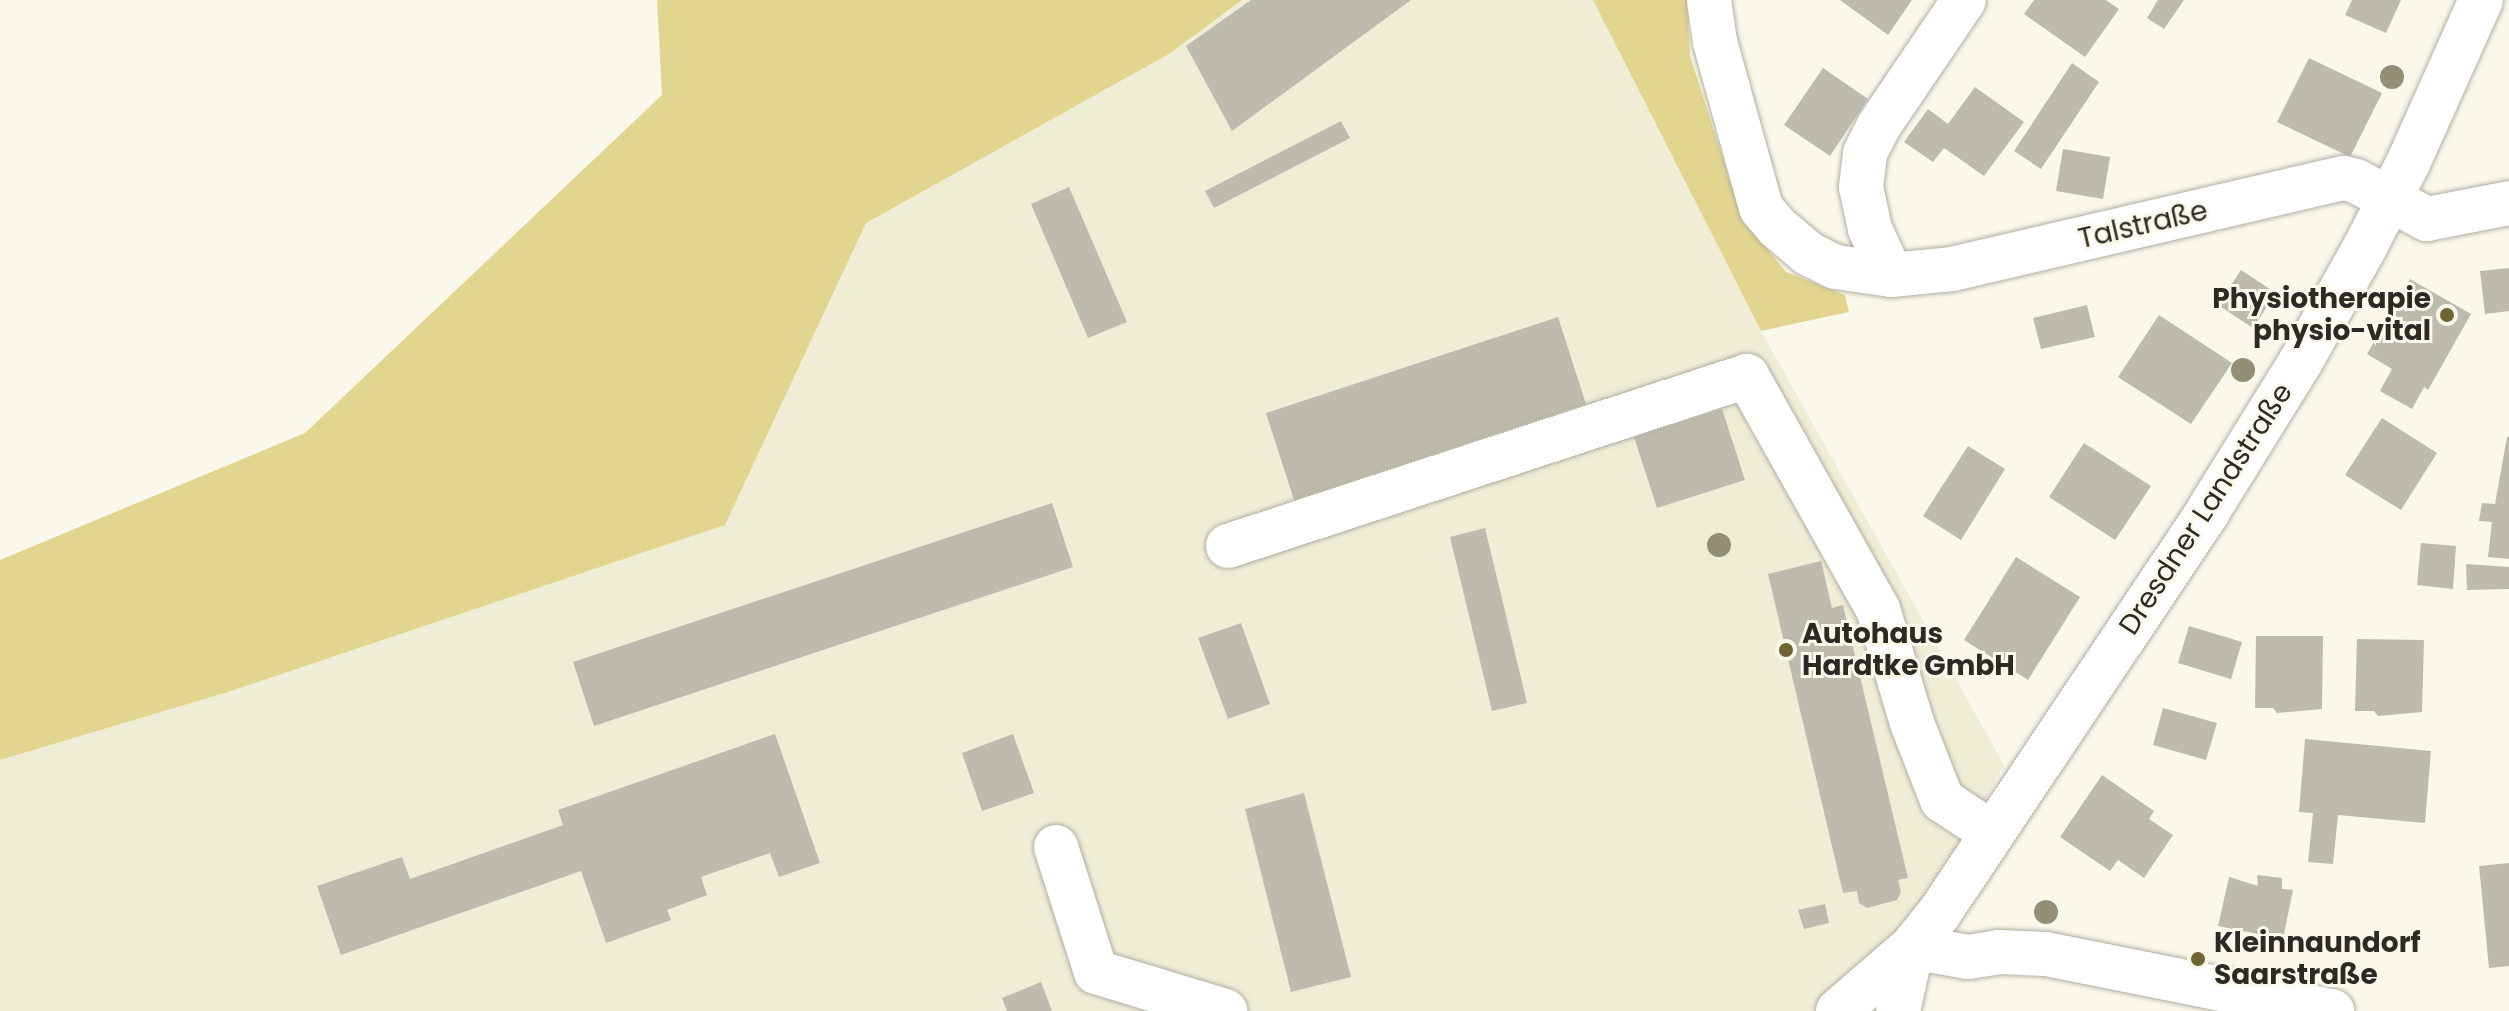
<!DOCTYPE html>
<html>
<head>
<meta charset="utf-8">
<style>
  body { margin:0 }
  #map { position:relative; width:2509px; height:1011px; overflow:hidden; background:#faf8ea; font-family:Poppins,sans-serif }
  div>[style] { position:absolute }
  .built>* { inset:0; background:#f0edd7 }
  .green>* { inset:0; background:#e2d58f }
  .building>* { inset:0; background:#bdbbae }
  .roads { filter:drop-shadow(0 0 2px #b1afa2) drop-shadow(0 0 2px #b1afa2) }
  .minor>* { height:44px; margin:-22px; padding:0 22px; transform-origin:22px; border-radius:22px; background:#fff }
  .trees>* { width:24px; height:24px; margin:-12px; border-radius:50%; background:#948f74 }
  .dots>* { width:22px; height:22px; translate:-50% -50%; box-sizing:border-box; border:4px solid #faf8ea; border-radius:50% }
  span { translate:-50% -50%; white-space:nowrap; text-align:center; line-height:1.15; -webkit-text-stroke:6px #faf8ea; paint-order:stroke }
  .street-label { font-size:28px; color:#2b2a25 }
  .poi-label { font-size:28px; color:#2b2a25; font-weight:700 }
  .right { translate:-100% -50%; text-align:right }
  .left { translate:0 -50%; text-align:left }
</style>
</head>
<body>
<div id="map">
  <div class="built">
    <i style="clip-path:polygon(1242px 0,1593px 0,1761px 331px,2004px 765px,1870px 1011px,0 1011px,0 760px,228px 692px,725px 525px,866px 223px,1169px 54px)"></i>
  </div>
  <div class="green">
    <i style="clip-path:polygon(657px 0,1242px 0,1169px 54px,866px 223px,725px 525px,228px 692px,0 760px,0 560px,305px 433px,662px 95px)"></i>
    <i style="clip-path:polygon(1593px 0,1687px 0,1690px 56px,1742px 218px,1786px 272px,1845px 295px,1849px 312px,1761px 331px)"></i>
  </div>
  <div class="building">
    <i style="clip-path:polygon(1251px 0,1411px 0,1232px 131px,1186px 46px)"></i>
    <i style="clip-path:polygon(1840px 0,1912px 0,1888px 35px)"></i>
    <i style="clip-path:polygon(2034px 0,2106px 0,2119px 9px,2085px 57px,2024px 14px)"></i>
    <i style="clip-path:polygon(2158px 0,2184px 0,2164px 29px,2147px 18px)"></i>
    <i style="clip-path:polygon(2352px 0,2401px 0,2386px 33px,2345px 15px)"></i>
    <i style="clip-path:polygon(2309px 58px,2382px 93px,2350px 157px,2277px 122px)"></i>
    <i style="clip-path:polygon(2072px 63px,2099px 82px,2041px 169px,2014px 151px)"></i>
    <i style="clip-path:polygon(1823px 68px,1868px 99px,1830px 156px,1784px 125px)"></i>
    <i style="clip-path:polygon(1975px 87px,2024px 122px,1984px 176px,1944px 148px,1933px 162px,1904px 142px,1928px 109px,1948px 124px)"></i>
    <i style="clip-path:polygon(1341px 121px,1350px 138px,1214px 208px,1205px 191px)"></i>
    <i style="clip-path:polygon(2063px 149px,2110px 157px,2103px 199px,2056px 191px)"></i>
    <i style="clip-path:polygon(1069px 187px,1127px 322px,1088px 338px,1031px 204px)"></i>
    <i style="clip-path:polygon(2509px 268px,2509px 311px,2485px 314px,2480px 271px)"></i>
    <i style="clip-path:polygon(2241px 270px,2276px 293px,2253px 328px,2218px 305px)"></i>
    <i style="clip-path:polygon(2410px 279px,2471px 314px,2428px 390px,2424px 387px,2412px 409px,2380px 391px,2392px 369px,2367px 354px)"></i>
    <i style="clip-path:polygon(2087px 305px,2095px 337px,2041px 349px,2033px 318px)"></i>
    <i style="clip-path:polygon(2159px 315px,2232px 363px,2191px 424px,2118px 377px)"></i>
    <i style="clip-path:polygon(1558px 317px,1586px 404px,1294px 500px,1266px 413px)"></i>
    <i style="clip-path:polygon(1722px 409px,1745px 480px,1657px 508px,1634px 437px)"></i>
    <i style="clip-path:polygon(2382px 418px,2437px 453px,2401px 510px,2345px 475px)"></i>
    <i style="clip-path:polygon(2507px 437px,2509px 437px,2509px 559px,2488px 557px,2492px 522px,2479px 521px,2482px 503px,2495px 504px)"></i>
    <i style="clip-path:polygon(2084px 443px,2151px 486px,2115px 540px,2049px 497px)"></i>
    <i style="clip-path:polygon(1968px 446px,2005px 469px,1961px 540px,1923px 516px)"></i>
    <i style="clip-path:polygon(1052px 503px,1073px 567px,594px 726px,573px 662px)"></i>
    <i style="clip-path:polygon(1485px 528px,1527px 703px,1492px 711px,1450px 537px)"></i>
    <i style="clip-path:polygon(2421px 543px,2456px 546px,2453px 589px,2417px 585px)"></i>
    <i style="clip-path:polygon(2016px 557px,2080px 597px,2028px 680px,1964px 640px)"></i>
    <i style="clip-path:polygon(1821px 561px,1832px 608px,1843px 605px,1908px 878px,1898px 880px,1901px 892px,1897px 900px,1867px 908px,1859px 903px,1857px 891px,1843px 893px,1768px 574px)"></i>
    <i style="clip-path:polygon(2466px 564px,2509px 567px,2509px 589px,2467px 590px)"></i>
    <i style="clip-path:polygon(1241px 623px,1270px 704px,1228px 719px,1198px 638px)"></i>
    <i style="clip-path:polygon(2189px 626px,2242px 642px,2231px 679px,2178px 663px)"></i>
    <i style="clip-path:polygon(2256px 636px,2323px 636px,2322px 709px,2277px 713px,2273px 708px,2255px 708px)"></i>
    <i style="clip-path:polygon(2357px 639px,2424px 640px,2422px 712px,2378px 716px,2374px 711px,2355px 711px)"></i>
    <i style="clip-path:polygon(2163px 708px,2217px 723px,2206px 760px,2153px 745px)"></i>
    <i style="clip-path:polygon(775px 734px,820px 863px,779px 877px,770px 853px,701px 877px,707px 895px,667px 910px,671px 920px,606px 943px,581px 871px,341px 955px,317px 886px,402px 857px,410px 879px,563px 825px,558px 810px)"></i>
    <i style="clip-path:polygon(1013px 734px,1034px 793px,982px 811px,962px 753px)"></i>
    <i style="clip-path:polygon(2305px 739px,2431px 751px,2425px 823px,2338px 815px,2333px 864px,2308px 862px,2313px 813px,2299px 812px)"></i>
    <i style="clip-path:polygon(2102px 775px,2154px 811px,2149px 819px,2173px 835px,2144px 878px,2118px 860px,2110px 871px,2060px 837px)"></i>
    <i style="clip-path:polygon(1304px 793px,1351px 977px,1291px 992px,1245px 809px)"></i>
    <i style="clip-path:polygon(2509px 863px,2509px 966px,2489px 968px,2479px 866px)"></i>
    <i style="clip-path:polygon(2257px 875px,2282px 878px,2282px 889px,2293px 890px,2283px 939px,2218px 926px,2229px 877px,2258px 886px)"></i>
    <i style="clip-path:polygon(1825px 904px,1829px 923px,1804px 929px,1798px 910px)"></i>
    <i style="clip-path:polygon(1041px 982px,1052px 1011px,1007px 1011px,1002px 998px)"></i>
  </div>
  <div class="roads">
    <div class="minor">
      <i style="left:1709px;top:0;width:42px;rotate:81.9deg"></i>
      <i style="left:1715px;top:42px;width:172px;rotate:74.5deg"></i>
      <i style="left:1761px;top:208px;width:25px;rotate:50deg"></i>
      <i style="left:1777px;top:227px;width:42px;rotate:40.2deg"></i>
      <i style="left:1809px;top:254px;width:30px;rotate:26deg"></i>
      <i style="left:1836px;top:267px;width:56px;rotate:8.3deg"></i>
      <i style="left:1891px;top:275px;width:61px;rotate:-5.6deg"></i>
      <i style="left:1952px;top:269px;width:402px;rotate:-13.1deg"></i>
      <i style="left:2344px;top:178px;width:12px;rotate:14deg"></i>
      <i style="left:2356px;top:181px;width:81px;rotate:28.2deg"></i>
      <i style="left:2427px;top:219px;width:84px;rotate:-11deg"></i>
      <i style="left:1891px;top:275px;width:51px;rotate:-114.5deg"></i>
      <i style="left:1870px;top:229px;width:43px;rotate:-102.1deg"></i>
      <i style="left:1861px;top:187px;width:34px;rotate:-83deg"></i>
      <i style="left:1865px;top:153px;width:29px;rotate:-63deg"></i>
      <i style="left:1878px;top:127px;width:153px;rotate:-55.9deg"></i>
      <i style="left:1228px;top:546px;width:546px;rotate:-18.14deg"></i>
      <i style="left:1747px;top:376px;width:267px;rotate:60.7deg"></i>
      <i style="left:1878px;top:609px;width:119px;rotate:73.4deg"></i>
      <i style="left:1912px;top:723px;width:83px;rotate:68.7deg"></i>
      <i style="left:1942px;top:800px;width:60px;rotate:33.4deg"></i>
      <i style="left:1056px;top:847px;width:131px;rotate:72.3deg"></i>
      <i style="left:1096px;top:972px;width:135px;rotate:16.8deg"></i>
      <i style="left:1912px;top:947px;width:57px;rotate:10.1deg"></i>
      <i style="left:1968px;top:957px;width:31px;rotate:-9deg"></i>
      <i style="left:1999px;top:952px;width:47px;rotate:2.4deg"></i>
      <i style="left:2046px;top:954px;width:292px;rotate:11.3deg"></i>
      <i style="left:1838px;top:1011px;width:98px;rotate:-40.9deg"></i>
      <i style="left:1912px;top:947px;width:45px;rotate:-51.3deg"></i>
      <i style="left:1940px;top:912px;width:482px;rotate:-56.2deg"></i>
      <i style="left:2208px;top:511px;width:176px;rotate:-58.2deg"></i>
      <i style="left:2301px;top:361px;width:131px;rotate:-60.7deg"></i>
      <i style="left:2365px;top:247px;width:97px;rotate:-62.9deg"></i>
      <i style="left:2409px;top:161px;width:176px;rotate:-65.9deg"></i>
      <i style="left:1898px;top:1011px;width:66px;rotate:-77.7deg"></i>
    </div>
  </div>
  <div class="trees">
    <i style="left:2392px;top:77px"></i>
    <i style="left:2243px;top:370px"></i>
    <i style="left:1719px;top:545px"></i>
    <i style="left:2046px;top:912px"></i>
  </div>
  <div class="dots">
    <i style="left:2447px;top:315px;background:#6f6531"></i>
    <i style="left:1786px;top:650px;background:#6f6531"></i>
    <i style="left:2198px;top:959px;background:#6f6531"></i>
  </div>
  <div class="street-label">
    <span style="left:2143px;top:225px;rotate:-13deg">Talstraße</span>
    <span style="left:2206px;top:509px;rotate:-57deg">Dresdner Landstraße</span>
  </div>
  <div class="poi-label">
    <span class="right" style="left:2431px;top:315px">Physiotherapie<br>physio-vital</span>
    <span class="left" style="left:1802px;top:650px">Autohaus<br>Hardtke GmbH</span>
    <span class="left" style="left:2214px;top:959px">Kleinnaundorf<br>Saarstraße</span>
  </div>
</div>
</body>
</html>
